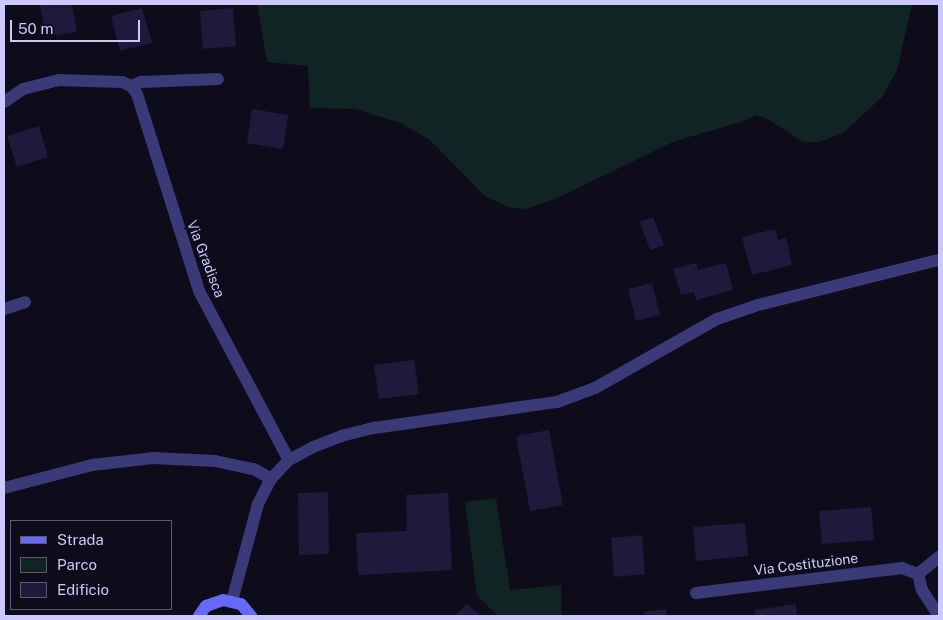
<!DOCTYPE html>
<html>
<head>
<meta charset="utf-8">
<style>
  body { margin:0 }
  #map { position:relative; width:943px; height:620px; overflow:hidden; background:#0e0c1b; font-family:"Public Sans",sans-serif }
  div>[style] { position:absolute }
  .green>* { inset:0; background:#102523 }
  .building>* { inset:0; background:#1f193b }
  .street>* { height:12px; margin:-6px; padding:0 6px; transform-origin:6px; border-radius:6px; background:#3a3a78 }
  .secondary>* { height:12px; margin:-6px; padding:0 6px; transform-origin:6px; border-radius:6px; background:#6668f6 }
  span { translate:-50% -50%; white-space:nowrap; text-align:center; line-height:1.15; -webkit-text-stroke:5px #0e0c1b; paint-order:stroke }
  .street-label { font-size:14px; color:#cdc9fc }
  .frame { position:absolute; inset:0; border:5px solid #cdc9fc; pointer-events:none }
  .legend { position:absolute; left:10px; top:520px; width:162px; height:90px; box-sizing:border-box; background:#0e0c1b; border:1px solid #5a5875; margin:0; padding:6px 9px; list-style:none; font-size:15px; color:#cdc9fc }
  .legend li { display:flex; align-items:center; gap:10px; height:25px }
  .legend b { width:25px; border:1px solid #5a5875 }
  .scale { position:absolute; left:10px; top:20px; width:130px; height:22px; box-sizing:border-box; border:2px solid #cdc9fc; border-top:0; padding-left:6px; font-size:15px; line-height:18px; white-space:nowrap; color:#cdc9fc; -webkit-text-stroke:4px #0e0c1b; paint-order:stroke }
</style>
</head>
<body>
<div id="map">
  <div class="green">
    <i style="clip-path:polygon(257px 4px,912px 4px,897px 70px,882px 97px,843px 133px,819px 142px,803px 142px,768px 119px,755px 115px,744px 121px,675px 141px,557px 198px,526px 209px,508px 207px,485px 196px,430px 140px,401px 123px,355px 109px,310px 108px,308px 66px,267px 62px)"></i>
    <i style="clip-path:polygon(496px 498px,510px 590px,561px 585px,562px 616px,498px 616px,477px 595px,465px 502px)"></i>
  </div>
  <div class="building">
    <i style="clip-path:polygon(40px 4px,72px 4px,77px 32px,46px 37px)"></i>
    <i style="clip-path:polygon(142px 8px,152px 43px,120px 51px,111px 16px)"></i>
    <i style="clip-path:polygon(233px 8px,236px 46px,203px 49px,200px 11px)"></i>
    <i style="clip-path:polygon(252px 109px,288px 115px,283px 149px,247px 143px)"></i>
    <i style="clip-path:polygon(39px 126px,48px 157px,17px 167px,7px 136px)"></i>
    <i style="clip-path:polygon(653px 217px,664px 245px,650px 250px,640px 222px)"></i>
    <i style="clip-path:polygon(775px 229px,778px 240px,786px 238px,792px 265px,752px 275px,742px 237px)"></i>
    <i style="clip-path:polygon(696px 263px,698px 270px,726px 263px,733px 290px,696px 300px,694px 292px,681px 295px,673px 269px)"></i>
    <i style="clip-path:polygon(652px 283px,660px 315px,636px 321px,628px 289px)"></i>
    <i style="clip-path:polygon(414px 360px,419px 394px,379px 399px,374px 365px)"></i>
    <i style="clip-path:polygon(549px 430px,563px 505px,530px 511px,516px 436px)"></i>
    <i style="clip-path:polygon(328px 492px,329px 554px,299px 555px,298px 493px)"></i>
    <i style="clip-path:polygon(448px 493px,452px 570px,358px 575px,356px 533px,407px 531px,406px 495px)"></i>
    <i style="clip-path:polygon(871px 507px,874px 540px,822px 544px,819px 511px)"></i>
    <i style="clip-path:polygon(745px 523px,748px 556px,696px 561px,693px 527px)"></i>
    <i style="clip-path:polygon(642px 535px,645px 574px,614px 577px,611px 538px)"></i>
    <i style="clip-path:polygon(467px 604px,481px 616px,455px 616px)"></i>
    <i style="clip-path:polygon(796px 604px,797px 616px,756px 616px,755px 610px)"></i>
    <i style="clip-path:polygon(666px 609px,667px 616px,644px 616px,644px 612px)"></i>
  </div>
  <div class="street">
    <i style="left:131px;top:86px;width:11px;rotate:-22deg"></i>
    <i style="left:141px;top:82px;width:77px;rotate:-2.2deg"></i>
    <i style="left:4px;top:102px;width:23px;rotate:-34deg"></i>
    <i style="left:23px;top:89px;width:36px;rotate:-14deg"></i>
    <i style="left:58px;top:80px;width:64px;rotate:1.8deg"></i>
    <i style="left:122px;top:82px;width:10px;rotate:24deg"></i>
    <i style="left:131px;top:86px;width:10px;rotate:53deg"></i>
    <i style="left:137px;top:94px;width:207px;rotate:72.5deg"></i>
    <i style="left:199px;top:291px;width:191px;rotate:62deg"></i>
    <i style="left:4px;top:309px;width:22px;rotate:-18deg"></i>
    <i style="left:4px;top:488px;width:91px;rotate:-14.6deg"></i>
    <i style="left:92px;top:465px;width:61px;rotate:-6.5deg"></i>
    <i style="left:153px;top:458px;width:62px;rotate:2.8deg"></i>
    <i style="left:215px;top:461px;width:40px;rotate:12deg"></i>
    <i style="left:254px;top:469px;width:20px;rotate:30deg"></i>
    <i style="left:918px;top:574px;width:16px;rotate:76deg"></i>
    <i style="left:922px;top:590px;width:31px;rotate:57deg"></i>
    <i style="left:696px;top:593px;width:208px;rotate:-6.9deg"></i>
    <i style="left:902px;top:568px;width:17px;rotate:21deg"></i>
    <i style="left:918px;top:574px;width:27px;rotate:-39deg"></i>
    <i style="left:232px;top:601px;width:100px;rotate:-75deg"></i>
    <i style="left:258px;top:504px;width:28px;rotate:-63deg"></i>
    <i style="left:271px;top:479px;width:26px;rotate:-47deg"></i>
    <i style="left:289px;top:460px;width:27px;rotate:-28deg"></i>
    <i style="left:313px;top:447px;width:30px;rotate:-21deg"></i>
    <i style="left:341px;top:436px;width:34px;rotate:-14deg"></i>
    <i style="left:374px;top:428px;width:185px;rotate:-8.1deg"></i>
    <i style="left:557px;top:402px;width:40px;rotate:-20.2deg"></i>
    <i style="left:595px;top:388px;width:140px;rotate:-29.5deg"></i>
    <i style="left:717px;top:319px;width:43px;rotate:-18.9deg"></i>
    <i style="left:758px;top:305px;width:187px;rotate:-14deg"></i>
  </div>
  <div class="secondary">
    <i style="left:199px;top:616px;width:12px;rotate:-55deg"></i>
    <i style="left:206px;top:606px;width:18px;rotate:-19deg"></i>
    <i style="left:223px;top:600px;width:18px;rotate:13deg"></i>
    <i style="left:241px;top:604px;width:16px;rotate:50deg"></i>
  </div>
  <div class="street-label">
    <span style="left:206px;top:259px;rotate:69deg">Via Gradisca</span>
    <span style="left:806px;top:564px;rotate:-7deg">Via Costituzione</span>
  </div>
  <div class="frame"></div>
  <ul class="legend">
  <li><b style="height:6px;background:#6668f6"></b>Strada</li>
  <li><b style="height:14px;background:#102523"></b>Parco</li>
  <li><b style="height:14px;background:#1f193b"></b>Edificio</li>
  </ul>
  <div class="scale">50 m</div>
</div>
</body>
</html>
